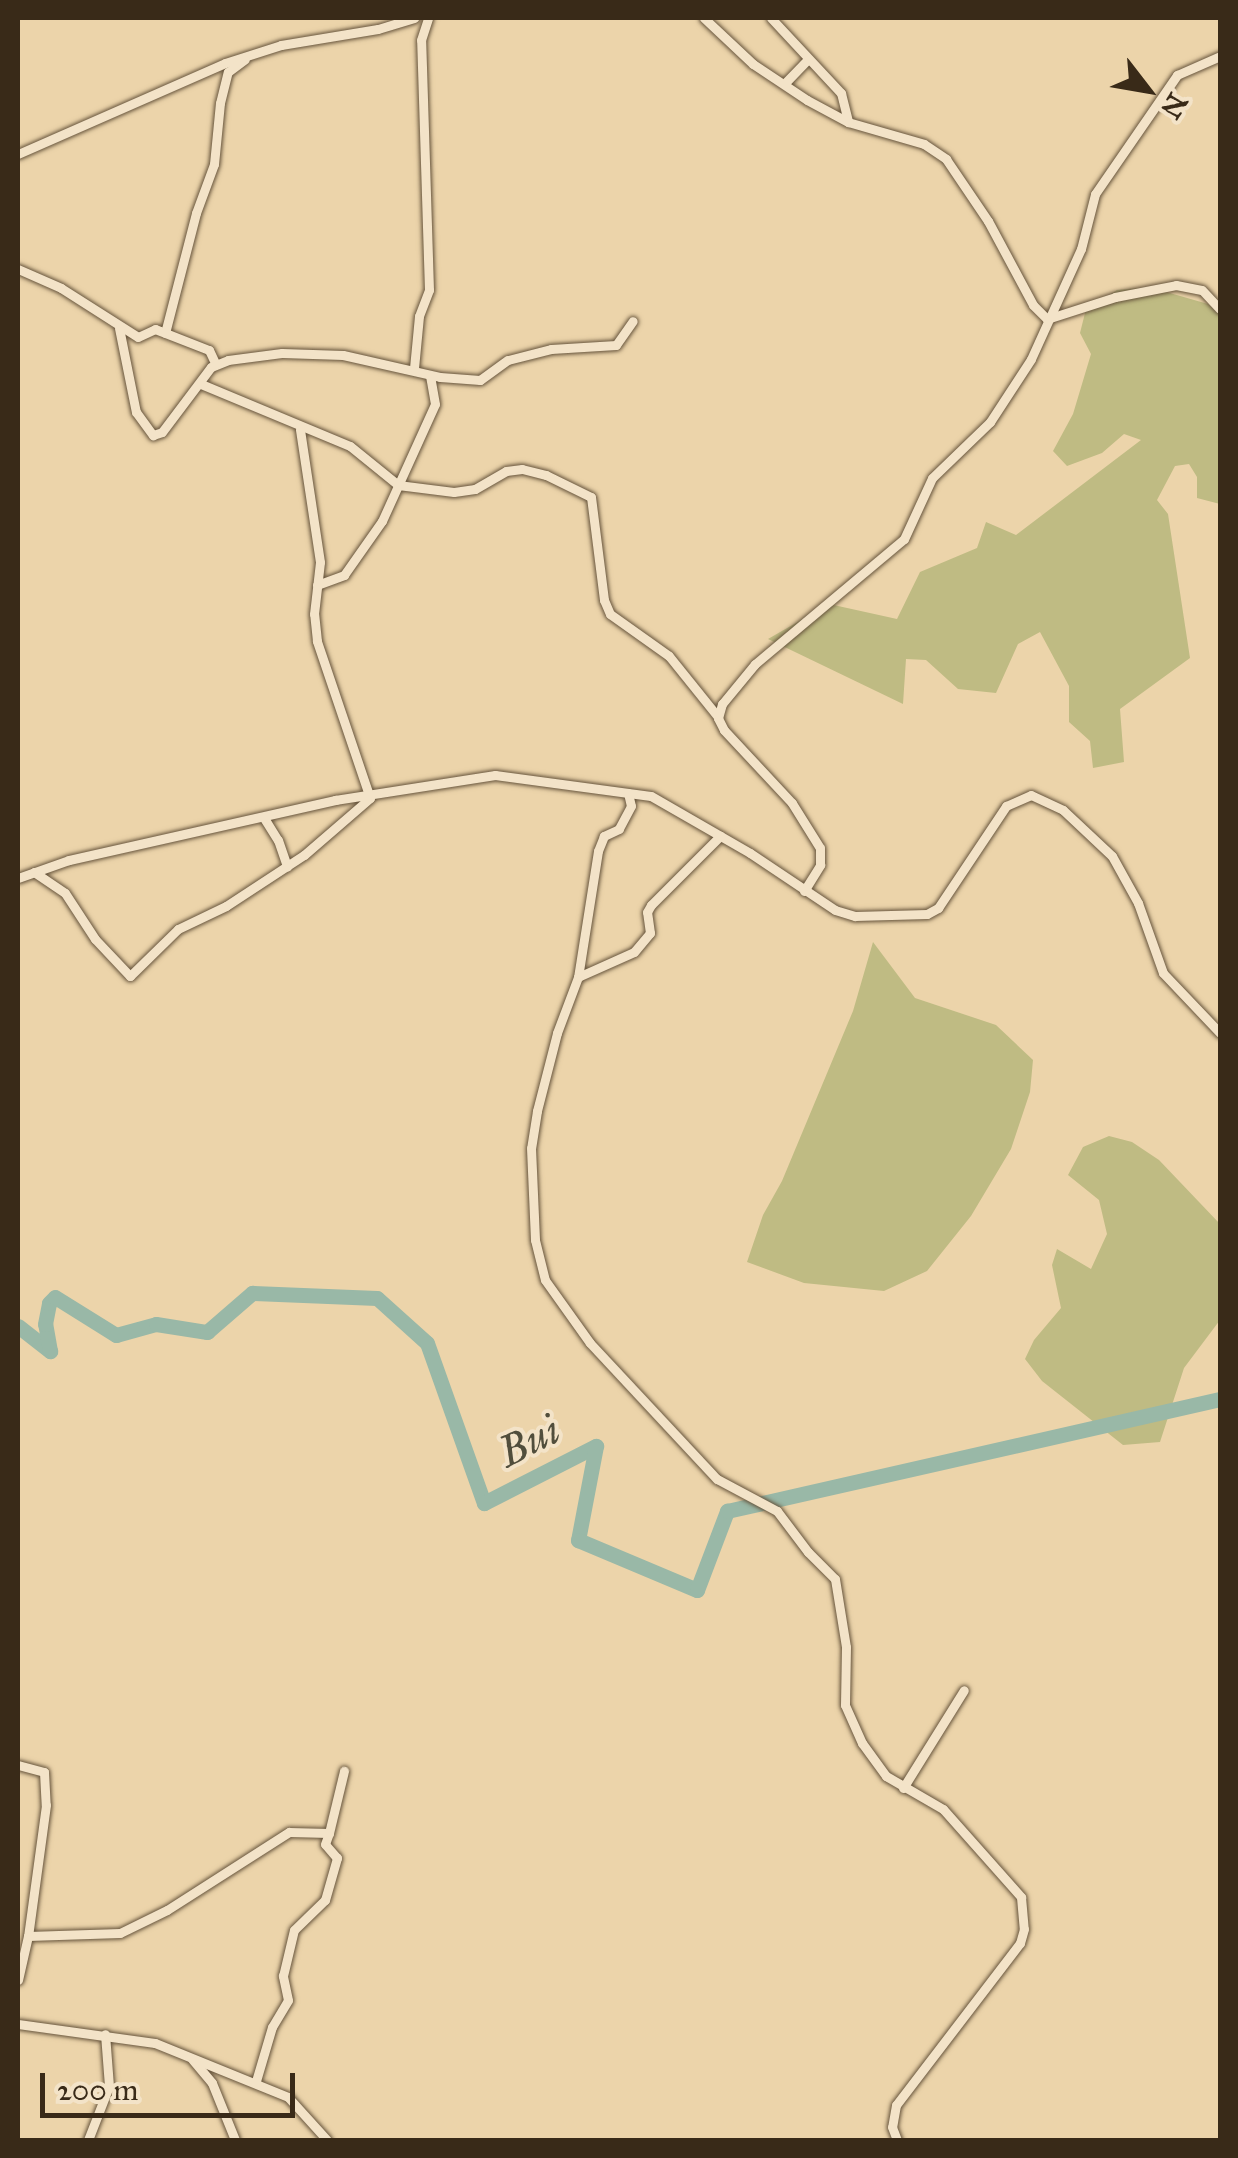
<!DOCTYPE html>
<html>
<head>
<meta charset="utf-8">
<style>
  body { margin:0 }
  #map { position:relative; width:1238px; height:2158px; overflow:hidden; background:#ecd4aa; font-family:"IM FELL Great Primer",serif }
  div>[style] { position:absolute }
  .green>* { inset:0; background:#bfbb83 }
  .river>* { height:15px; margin:-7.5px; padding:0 7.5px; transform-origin:7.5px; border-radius:7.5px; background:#99b8a7 }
  .roads { filter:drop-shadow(0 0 2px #66543c) drop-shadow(0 0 2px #66543c) }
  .minor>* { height:9px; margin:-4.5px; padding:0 4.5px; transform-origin:4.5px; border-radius:4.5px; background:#f3e3c8 }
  span { translate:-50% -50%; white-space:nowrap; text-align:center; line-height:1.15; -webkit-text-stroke:8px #f3e3c8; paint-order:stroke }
  .water-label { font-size:42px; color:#514e3c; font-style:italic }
  .frame { position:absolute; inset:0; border:20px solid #392a18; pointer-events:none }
  .north { position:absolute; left:1098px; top:40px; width:100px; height:100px; -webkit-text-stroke:8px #f3e3c8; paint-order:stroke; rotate:121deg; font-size:28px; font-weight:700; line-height:40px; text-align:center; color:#392a18 }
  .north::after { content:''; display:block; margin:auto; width:35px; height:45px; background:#392a18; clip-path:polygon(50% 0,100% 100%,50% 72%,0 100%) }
  .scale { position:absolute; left:40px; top:2073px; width:255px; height:45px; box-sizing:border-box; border:5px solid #392a18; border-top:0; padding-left:12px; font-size:30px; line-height:35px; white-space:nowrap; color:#392a18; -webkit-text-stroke:8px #f3e3c8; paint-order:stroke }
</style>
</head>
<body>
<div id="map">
  <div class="green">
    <i style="clip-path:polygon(1149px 287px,1208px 304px,1220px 315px,1220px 504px,1197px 498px,1197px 477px,1189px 464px,1175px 466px,1157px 500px,1168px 514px,1190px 658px,1120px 709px,1124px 762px,1093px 768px,1090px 741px,1069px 722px,1069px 686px,1040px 632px,1018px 644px,996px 693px,958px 689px,926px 660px,906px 659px,903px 704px,768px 639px,829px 604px,897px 619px,920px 572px,977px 548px,986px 522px,1016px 535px,1141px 440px,1124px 434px,1102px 453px,1067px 466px,1053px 451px,1073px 414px,1091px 354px,1080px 333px,1086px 309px,1117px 290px)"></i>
    <i style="clip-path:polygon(873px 942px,915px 998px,996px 1025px,1033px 1060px,1030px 1092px,1011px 1149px,971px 1216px,927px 1271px,884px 1291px,804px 1283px,747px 1262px,763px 1215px,782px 1181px,853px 1011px)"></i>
    <i style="clip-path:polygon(1109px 1136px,1132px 1142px,1159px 1160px,1220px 1224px,1220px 1320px,1184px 1368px,1160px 1442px,1123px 1445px,1042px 1381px,1025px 1359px,1034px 1340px,1061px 1308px,1052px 1265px,1057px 1249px,1091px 1269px,1107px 1234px,1099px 1200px,1068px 1175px,1083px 1147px)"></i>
  </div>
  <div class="river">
    <i style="left:18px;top:1326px;width:41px;rotate:38deg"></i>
    <i style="left:50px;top:1351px;width:27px;rotate:-100deg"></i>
    <i style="left:45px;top:1324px;width:21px;rotate:-79deg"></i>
    <i style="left:49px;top:1303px;width:8px;rotate:-45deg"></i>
    <i style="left:55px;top:1297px;width:72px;rotate:31.9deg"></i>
    <i style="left:116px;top:1335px;width:41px;rotate:-15.4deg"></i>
    <i style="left:156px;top:1324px;width:52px;rotate:8.9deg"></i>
    <i style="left:207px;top:1332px;width:60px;rotate:-40.9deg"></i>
    <i style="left:252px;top:1293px;width:125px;rotate:2.3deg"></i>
    <i style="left:377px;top:1298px;width:67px;rotate:42deg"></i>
    <i style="left:427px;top:1343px;width:170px;rotate:70.4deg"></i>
    <i style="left:484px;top:1503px;width:126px;rotate:-27deg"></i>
    <i style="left:596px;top:1446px;width:96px;rotate:100.8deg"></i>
    <i style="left:578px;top:1540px;width:129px;rotate:22.8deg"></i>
    <i style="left:697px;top:1590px;width:85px;rotate:-69.2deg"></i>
    <i style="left:727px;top:1511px;width:506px;rotate:-12.8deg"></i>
  </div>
  <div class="roads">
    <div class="minor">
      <i style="left:704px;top:18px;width:67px;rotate:43.2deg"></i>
      <i style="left:753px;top:64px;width:65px;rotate:33.7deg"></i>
      <i style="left:807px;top:100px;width:47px;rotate:28.2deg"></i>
      <i style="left:848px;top:122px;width:79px;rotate:16.1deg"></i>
      <i style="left:924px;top:144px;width:27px;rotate:34deg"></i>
      <i style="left:946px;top:159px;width:75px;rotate:55.9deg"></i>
      <i style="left:988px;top:221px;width:95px;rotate:61.8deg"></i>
      <i style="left:1033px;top:305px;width:20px;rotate:45deg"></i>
      <i style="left:771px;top:18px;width:103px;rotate:47deg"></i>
      <i style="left:841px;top:93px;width:30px;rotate:76deg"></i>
      <i style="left:784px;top:84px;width:35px;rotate:-46deg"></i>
      <i style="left:18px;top:154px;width:226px;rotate:-23.7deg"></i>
      <i style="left:225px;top:63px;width:59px;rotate:-17.8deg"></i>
      <i style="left:281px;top:45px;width:98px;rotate:-9.4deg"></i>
      <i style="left:378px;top:29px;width:38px;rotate:-17deg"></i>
      <i style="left:18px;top:269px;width:47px;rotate:23.8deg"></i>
      <i style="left:61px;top:288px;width:91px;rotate:32.5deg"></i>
      <i style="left:138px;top:337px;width:19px;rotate:-25deg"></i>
      <i style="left:155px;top:329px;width:58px;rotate:21.3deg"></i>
      <i style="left:209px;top:350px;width:14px;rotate:65deg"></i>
      <i style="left:1047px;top:319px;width:71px;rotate:-17.9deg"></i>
      <i style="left:1115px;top:297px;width:62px;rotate:-11.1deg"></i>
      <i style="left:1176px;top:285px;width:26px;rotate:11deg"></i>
      <i style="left:1202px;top:290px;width:26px;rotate:47deg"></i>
      <i style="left:119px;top:328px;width:86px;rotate:78.6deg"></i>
      <i style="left:136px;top:412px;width:29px;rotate:54deg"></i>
      <i style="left:153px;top:435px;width:9px;rotate:-18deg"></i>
      <i style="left:162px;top:432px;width:81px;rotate:-53deg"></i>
      <i style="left:211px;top:367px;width:18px;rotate:-22deg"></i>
      <i style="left:228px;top:360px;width:54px;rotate:-7.4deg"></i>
      <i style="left:282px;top:353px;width:61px;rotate:1.9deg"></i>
      <i style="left:343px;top:355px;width:99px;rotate:12.8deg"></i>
      <i style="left:440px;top:377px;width:40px;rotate:4.3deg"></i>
      <i style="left:480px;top:380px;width:34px;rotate:-36deg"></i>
      <i style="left:508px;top:360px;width:44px;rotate:-14.3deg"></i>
      <i style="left:551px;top:349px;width:65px;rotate:-3.5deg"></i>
      <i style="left:616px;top:345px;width:29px;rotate:-55deg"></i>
      <i style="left:165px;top:333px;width:124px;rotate:-75.5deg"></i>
      <i style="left:196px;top:213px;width:52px;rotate:-69.8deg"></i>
      <i style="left:214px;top:164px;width:61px;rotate:-84.4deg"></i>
      <i style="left:220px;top:103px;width:32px;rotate:-76deg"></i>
      <i style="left:228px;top:72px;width:21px;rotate:-37deg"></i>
      <i style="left:414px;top:368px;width:52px;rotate:-84.5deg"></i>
      <i style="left:419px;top:316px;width:28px;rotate:-69deg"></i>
      <i style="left:429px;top:290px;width:250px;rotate:-91.8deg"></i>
      <i style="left:421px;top:40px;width:23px;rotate:-72deg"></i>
      <i style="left:201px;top:384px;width:161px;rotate:22.6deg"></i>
      <i style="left:350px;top:446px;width:62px;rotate:39.1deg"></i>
      <i style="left:398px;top:485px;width:56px;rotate:7.1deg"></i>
      <i style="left:454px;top:492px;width:21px;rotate:-8deg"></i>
      <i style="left:475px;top:489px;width:36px;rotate:-30deg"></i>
      <i style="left:506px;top:471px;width:16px;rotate:-7deg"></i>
      <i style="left:522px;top:469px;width:25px;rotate:14deg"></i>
      <i style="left:546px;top:475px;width:50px;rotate:26.1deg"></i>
      <i style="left:591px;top:497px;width:104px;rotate:82.8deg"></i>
      <i style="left:604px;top:600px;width:15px;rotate:67deg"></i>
      <i style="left:610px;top:614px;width:72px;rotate:35.4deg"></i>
      <i style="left:669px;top:656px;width:78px;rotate:51.2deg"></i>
      <i style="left:317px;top:585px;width:29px;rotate:-20deg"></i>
      <i style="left:344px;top:575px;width:66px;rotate:-54.9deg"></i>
      <i style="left:382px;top:521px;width:128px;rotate:-65.6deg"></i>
      <i style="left:435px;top:404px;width:29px;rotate:-100deg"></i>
      <i style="left:628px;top:793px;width:13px;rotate:77deg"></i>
      <i style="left:631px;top:806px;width:26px;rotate:118deg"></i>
      <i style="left:619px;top:829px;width:17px;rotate:155deg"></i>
      <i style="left:604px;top:836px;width:16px;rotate:112deg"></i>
      <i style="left:598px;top:851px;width:128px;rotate:99deg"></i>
      <i style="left:578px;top:977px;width:60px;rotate:110.6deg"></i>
      <i style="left:557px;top:1033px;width:81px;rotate:104.4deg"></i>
      <i style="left:537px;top:1111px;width:37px;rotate:99deg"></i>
      <i style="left:531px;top:1148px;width:92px;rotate:87.5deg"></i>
      <i style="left:535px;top:1240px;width:41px;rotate:76deg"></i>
      <i style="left:545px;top:1280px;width:77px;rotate:54.5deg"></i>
      <i style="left:590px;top:1343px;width:186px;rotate:47deg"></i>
      <i style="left:717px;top:1479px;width:68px;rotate:28.1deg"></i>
      <i style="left:777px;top:1511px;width:51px;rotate:52.9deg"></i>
      <i style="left:808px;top:1552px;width:38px;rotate:45deg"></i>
      <i style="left:835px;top:1579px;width:69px;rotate:80.8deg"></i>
      <i style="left:846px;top:1647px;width:58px;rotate:91deg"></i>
      <i style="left:845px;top:1705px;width:42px;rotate:65.9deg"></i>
      <i style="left:862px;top:1743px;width:41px;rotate:54deg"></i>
      <i style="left:886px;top:1776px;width:66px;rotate:30.1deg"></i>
      <i style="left:943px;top:1809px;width:118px;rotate:48.4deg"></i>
      <i style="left:1021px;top:1897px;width:32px;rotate:85deg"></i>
      <i style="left:1024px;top:1929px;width:15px;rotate:106deg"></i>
      <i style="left:1020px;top:1943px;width:204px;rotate:127.4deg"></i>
      <i style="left:896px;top:2105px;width:22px;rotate:100deg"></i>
      <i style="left:892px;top:2127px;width:14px;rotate:69deg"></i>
      <i style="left:264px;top:818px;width:26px;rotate:58deg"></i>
      <i style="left:278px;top:840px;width:28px;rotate:71deg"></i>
      <i style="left:34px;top:872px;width:37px;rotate:34deg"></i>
      <i style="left:65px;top:893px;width:55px;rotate:56.9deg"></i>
      <i style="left:95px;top:939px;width:51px;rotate:46.6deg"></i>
      <i style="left:130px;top:976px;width:67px;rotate:-44.4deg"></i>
      <i style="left:178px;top:929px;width:53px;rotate:-25.6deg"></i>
      <i style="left:226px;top:906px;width:93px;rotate:-33.2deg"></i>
      <i style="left:304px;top:855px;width:87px;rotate:-40.8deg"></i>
      <i style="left:370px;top:798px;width:166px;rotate:-108.7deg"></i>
      <i style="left:317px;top:641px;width:27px;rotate:-96deg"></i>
      <i style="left:314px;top:614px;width:52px;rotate:-83.4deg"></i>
      <i style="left:320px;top:562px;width:134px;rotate:-98.6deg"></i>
      <i style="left:18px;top:878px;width:54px;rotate:-19.4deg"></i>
      <i style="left:69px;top:860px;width:273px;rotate:-12.7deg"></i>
      <i style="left:335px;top:800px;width:162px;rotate:-8.9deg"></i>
      <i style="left:495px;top:775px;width:157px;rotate:7.7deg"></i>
      <i style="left:651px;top:796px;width:114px;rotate:29.9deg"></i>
      <i style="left:750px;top:853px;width:102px;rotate:33.8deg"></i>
      <i style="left:835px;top:910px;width:21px;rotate:17deg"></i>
      <i style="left:855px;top:916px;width:72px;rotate:-1.6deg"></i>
      <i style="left:927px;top:914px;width:13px;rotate:-29deg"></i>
      <i style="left:938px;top:908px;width:123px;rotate:-56.3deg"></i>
      <i style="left:1006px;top:806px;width:27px;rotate:-24deg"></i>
      <i style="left:1031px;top:795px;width:35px;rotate:25deg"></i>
      <i style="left:1063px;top:810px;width:67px;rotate:43.2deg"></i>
      <i style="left:1112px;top:856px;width:54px;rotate:61deg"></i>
      <i style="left:1138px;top:903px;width:74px;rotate:70.3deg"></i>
      <i style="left:1163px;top:973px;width:83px;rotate:46.5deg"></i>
      <i style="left:804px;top:891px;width:31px;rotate:-58deg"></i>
      <i style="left:820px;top:865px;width:17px;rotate:-90deg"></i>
      <i style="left:820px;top:848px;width:53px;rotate:-121.9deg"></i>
      <i style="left:792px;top:803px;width:100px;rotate:-133deg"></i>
      <i style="left:724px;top:730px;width:13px;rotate:-117deg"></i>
      <i style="left:718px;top:718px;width:15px;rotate:-74deg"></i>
      <i style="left:722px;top:704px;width:52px;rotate:-50.5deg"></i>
      <i style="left:755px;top:664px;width:194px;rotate:-40deg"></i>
      <i style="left:904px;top:539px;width:67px;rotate:-65.3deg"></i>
      <i style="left:932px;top:478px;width:81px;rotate:-44deg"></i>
      <i style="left:990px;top:422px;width:75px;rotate:-56.9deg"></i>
      <i style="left:1031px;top:359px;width:121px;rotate:-65.6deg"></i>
      <i style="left:1081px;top:249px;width:57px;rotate:-75.7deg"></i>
      <i style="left:1095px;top:194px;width:145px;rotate:-55.4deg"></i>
      <i style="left:1177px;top:75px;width:47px;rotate:-23.8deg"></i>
      <i style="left:578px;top:977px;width:61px;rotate:-24.1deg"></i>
      <i style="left:634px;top:952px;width:25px;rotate:-50deg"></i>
      <i style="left:650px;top:933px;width:21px;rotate:-98deg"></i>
      <i style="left:647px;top:912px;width:8px;rotate:-60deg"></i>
      <i style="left:651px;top:905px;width:98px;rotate:-45deg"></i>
      <i style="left:18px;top:1765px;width:27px;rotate:15deg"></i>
      <i style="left:44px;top:1772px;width:33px;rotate:87deg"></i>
      <i style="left:46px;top:1805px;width:132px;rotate:97.8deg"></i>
      <i style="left:903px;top:1788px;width:115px;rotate:-58.1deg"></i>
      <i style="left:18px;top:1980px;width:45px;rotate:-77.2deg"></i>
      <i style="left:28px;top:1936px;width:92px;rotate:-1.9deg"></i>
      <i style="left:120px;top:1933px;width:52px;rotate:-26.1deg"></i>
      <i style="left:167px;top:1910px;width:145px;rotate:-32.6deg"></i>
      <i style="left:289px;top:1832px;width:40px;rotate:1.4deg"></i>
      <i style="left:329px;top:1833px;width:64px;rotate:-76.4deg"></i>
      <i style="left:18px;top:2024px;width:138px;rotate:7.9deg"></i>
      <i style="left:155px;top:2043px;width:144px;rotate:22.1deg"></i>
      <i style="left:288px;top:2097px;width:58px;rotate:47.8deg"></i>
      <i style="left:192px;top:2059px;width:31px;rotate:50deg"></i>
      <i style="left:212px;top:2083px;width:61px;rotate:68deg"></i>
      <i style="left:256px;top:2081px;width:56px;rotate:-73.5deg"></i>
      <i style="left:272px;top:2027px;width:31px;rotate:-59deg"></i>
      <i style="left:288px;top:2000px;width:25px;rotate:-102deg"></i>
      <i style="left:283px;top:1976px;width:47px;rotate:-76.6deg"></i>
      <i style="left:294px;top:1930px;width:43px;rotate:-44.1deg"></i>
      <i style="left:325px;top:1900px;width:44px;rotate:-74.1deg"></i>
      <i style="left:337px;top:1858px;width:18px;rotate:-131deg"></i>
      <i style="left:325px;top:1844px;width:12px;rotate:-70deg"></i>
      <i style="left:88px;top:2140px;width:58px;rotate:-68.7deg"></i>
      <i style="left:109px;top:2086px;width:52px;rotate:-94.4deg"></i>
    </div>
  </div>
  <div class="water-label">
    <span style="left:529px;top:1441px;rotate:-27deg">Bui</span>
  </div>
  <div class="frame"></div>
  <div class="north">N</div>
  <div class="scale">200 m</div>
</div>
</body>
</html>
